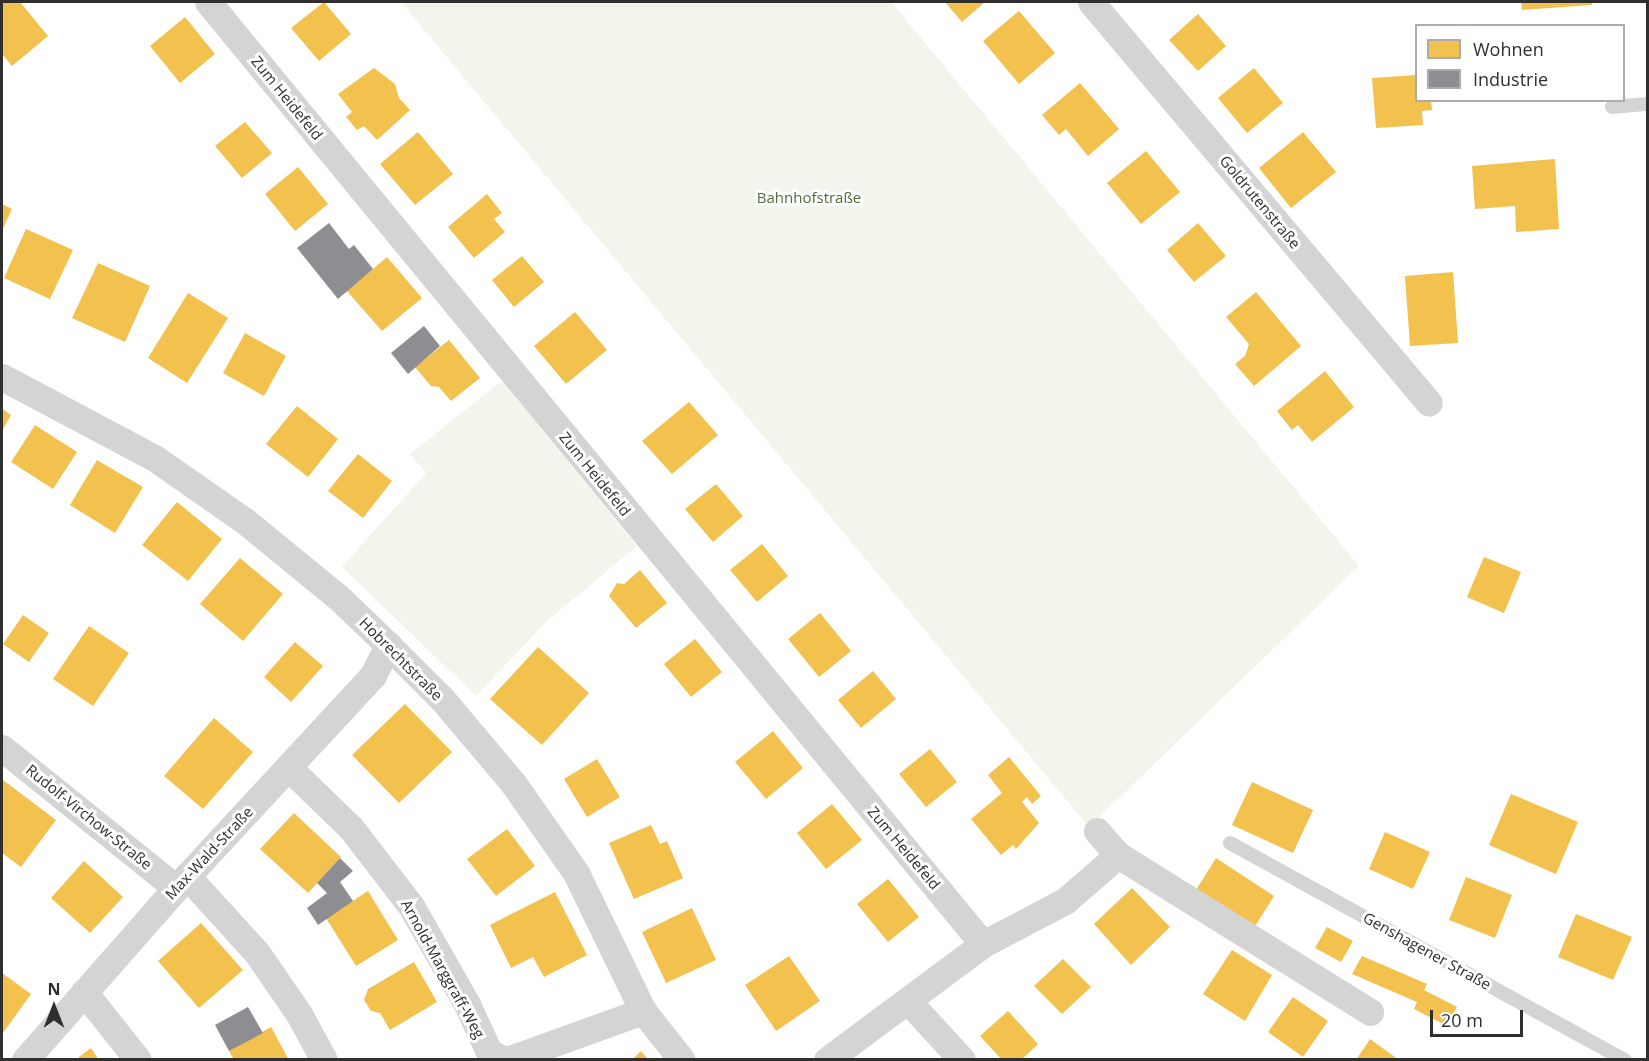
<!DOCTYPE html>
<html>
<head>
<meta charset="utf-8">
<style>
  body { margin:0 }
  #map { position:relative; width:1649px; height:1061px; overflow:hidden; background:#fff; font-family:"Open Sans",sans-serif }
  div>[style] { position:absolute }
  .green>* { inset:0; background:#f1f5ec }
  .homes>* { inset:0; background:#f2c14e }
  .industry>* { inset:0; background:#8d8d92 }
  .service>* { height:14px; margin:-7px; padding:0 7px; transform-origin:7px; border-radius:7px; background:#d4d4d4 }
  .minor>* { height:27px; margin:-13.5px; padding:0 13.5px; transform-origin:13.5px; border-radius:13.5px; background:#d4d4d4 }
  span { translate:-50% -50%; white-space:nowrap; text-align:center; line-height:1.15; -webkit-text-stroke:6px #fff; paint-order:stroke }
  .street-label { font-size:15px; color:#2f2f2f }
  .park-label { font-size:15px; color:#516d3a }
  .frame { position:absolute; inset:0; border:3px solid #2f2f2f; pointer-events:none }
  .legend { position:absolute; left:1415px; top:24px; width:210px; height:78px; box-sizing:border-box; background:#fff; border:2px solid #acacac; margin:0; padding:8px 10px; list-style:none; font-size:18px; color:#2f2f2f }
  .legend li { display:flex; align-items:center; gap:12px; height:30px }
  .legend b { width:30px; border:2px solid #acacac }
  .north { position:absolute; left:24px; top:977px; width:60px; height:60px; -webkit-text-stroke:4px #fff; paint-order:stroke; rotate:0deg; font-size:16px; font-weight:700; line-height:24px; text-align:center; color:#2f2f2f }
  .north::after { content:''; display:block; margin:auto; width:21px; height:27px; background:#2f2f2f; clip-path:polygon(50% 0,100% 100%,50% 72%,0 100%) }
  .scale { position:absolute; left:1430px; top:1010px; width:93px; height:27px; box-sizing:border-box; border:3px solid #2f2f2f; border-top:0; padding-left:8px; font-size:18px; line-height:21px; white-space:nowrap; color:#2f2f2f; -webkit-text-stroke:4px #fff; paint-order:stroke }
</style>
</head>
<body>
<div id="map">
  <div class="green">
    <i style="clip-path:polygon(401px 2px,891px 2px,1359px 566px,1089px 827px)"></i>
    <i style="clip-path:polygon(502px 381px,637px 546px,547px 621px,476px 696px,342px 567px,426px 473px,410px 454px)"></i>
  </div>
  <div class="homes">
    <i style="clip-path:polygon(5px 2px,20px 2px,48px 36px,12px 66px,2px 54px,2px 4px)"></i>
    <i style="clip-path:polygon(324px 2px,351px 34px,319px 61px,291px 28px)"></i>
    <i style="clip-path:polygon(945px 2px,985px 2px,962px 22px)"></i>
    <i style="clip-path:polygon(1521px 2px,1592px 2px,1592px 5px,1522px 10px)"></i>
    <i style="clip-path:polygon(1019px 11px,1055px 53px,1019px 84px,983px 41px)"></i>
    <i style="clip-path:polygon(1198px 14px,1226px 46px,1198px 71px,1169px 40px)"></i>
    <i style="clip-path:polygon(185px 17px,215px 54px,180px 83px,150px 46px)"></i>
    <i style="clip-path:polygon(374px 68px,395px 84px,399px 98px,410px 110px,377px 140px,364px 126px,357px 130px,346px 117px,352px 112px,338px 94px)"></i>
    <i style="clip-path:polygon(1254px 68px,1283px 103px,1247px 133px,1218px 98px)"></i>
    <i style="clip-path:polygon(1416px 75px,1416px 100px,1431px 100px,1432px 110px,1422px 111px,1423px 125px,1376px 128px,1372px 78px)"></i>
    <i style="clip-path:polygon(1080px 83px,1119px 129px,1088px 156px,1066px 129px,1059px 135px,1042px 115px)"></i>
    <i style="clip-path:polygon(245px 122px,272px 153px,242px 178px,215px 146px)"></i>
    <i style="clip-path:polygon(418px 132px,453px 174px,415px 205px,380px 164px)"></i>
    <i style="clip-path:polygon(1303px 132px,1336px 172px,1291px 208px,1259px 168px)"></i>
    <i style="clip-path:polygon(1146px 151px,1180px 192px,1141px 224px,1107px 183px)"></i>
    <i style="clip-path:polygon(1555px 159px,1559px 229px,1516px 232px,1515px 206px,1475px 209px,1472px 166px)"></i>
    <i style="clip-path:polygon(298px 167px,328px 204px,295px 231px,265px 194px)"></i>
    <i style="clip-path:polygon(487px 194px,502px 213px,494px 219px,505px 232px,474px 258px,448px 227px)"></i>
    <i style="clip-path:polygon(2px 204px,12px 209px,2px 231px)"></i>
    <i style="clip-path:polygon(1198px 223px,1226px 256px,1194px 282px,1167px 250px)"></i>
    <i style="clip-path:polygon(26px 229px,73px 250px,50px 299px,4px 278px)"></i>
    <i style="clip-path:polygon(522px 256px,544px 282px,514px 307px,492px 280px)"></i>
    <i style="clip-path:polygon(387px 257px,422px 298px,382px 331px,347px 291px)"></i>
    <i style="clip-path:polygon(98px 263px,150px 286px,125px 342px,72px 318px)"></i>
    <i style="clip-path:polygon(1453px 272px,1458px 343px,1410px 346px,1405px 276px)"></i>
    <i style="clip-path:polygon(1256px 292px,1301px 346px,1254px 386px,1235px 364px,1245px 356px,1249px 344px,1226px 317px)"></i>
    <i style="clip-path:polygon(188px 293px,228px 318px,187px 383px,148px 358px)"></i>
    <i style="clip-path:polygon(575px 312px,607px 350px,566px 384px,534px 346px)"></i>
    <i style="clip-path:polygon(245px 333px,286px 356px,264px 396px,223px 373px)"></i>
    <i style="clip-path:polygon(449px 340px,480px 378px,451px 401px,439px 387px,431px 386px,415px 367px)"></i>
    <i style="clip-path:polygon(1325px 371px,1354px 407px,1312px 442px,1298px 425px,1292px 430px,1277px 411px)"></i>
    <i style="clip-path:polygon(689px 402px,718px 435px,672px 474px,642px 441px)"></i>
    <i style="clip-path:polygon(297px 406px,338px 439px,308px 477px,266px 444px)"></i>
    <i style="clip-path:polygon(2px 409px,11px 415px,2px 431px)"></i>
    <i style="clip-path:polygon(35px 425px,77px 452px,53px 489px,11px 462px)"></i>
    <i style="clip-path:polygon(358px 454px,392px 481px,363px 518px,328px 491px)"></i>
    <i style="clip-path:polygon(97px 460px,143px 487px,115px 533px,70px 505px)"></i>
    <i style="clip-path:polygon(716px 484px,743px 516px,713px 542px,685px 509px)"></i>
    <i style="clip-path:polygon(177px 502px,222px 539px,188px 581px,142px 545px)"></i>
    <i style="clip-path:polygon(762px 544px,788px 576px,757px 602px,730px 570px)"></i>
    <i style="clip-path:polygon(1484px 557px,1521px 572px,1504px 613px,1467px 597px)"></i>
    <i style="clip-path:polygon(240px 558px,283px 594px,243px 641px,200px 604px)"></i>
    <i style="clip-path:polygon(640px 570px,667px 603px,636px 628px,609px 596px,617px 583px,624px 584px)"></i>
    <i style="clip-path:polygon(820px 613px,851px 651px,819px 677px,788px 639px)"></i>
    <i style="clip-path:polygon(23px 615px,49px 633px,29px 662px,3px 644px)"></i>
    <i style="clip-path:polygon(89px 626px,129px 653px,93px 706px,53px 679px)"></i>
    <i style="clip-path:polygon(695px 639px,722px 672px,691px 697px,664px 664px)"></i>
    <i style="clip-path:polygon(295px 642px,323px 666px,291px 702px,264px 677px)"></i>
    <i style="clip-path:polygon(538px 647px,589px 693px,542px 745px,490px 699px)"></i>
    <i style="clip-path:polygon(873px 671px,896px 699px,861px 728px,838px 700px)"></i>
    <i style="clip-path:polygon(405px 704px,452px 752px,399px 803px,352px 755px)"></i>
    <i style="clip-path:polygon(214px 718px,253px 752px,203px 809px,164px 776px)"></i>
    <i style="clip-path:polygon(773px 731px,803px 768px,766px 799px,735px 762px)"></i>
    <i style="clip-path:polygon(930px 749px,957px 782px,926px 807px,899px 774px)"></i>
    <i style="clip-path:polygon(1009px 757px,1041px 796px,1032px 804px,1027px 797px,1022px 802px,1039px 823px,1016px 849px,1013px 845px,1001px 855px,971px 819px,1002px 793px,988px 775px)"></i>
    <i style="clip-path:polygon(597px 759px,620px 797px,587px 817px,564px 779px)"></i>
    <i style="clip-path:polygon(3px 780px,56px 820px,21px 867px,2px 853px)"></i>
    <i style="clip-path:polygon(1252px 782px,1313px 810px,1293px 853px,1232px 825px)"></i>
    <i style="clip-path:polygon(1511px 794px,1578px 822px,1556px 874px,1489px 845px)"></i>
    <i style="clip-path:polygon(832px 804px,862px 840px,826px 869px,797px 833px)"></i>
    <i style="clip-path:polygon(294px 813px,341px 857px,308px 893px,260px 849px)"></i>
    <i style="clip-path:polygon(651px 825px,660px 844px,667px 841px,683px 878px,634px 899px,609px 843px)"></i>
    <i style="clip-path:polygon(507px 829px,535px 866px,496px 896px,467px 859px)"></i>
    <i style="clip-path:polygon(1385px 832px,1430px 852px,1413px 889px,1369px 869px)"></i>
    <i style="clip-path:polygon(1216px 858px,1274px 896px,1254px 928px,1196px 890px)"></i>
    <i style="clip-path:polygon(84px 861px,123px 897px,90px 933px,51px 898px)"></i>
    <i style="clip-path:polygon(1466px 877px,1512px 895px,1495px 938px,1449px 920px)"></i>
    <i style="clip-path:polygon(888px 879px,919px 917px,888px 942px,857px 904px)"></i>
    <i style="clip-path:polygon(1132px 888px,1170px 927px,1131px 965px,1094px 924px)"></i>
    <i style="clip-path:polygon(368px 891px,398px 940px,356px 966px,326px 918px)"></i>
    <i style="clip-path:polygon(555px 892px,587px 955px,544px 977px,533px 957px,511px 968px,490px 925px)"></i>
    <i style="clip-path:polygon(692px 908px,716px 960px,666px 983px,642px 932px)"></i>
    <i style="clip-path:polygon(1576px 914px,1632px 937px,1613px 980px,1558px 957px)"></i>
    <i style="clip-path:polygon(201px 923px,243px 970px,199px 1008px,158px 961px)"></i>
    <i style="clip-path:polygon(1327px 927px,1353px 941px,1341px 962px,1315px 948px)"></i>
    <i style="clip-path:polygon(1232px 950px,1272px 975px,1245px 1021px,1203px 994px)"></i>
    <i style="clip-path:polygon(789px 956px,820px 1001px,776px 1031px,745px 985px)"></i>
    <i style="clip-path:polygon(1362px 956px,1427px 984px,1424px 990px,1457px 1007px,1447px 1026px,1414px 1009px,1417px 1002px,1352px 974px)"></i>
    <i style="clip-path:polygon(1063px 959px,1091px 987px,1062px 1014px,1034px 986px)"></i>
    <i style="clip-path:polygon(414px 962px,437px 1002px,390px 1030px,380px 1013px,371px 1011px,364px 1000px,368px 989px)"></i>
    <i style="clip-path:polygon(2px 973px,31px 994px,3px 1033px,2px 1032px)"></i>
    <i style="clip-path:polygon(1293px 997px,1328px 1021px,1303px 1057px,1268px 1032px)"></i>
    <i style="clip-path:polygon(1008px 1011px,1038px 1044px,1021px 1060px,1002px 1060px,980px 1036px)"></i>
    <i style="clip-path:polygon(271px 1027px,289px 1060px,234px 1060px,229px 1051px)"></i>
    <i style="clip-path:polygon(1370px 1039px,1399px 1060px,1356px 1060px)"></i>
    <i style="clip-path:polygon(91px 1048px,99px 1060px,75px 1060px)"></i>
    <i style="clip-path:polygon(641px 1051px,649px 1060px,632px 1060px)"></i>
  </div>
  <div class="industry">
    <i style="clip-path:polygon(329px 223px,349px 249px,354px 245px,373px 269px,338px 299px,297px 248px)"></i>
    <i style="clip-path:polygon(424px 326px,440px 346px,408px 374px,391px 353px)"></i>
    <i style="clip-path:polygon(340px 858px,353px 871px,340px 882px,353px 901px,318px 925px,307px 908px,327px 893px,317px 883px)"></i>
    <i style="clip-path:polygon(248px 1007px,263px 1033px,229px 1051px,215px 1025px)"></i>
  </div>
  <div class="service">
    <i style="left:1612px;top:107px;width:36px;rotate:-5deg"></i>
    <i style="left:1230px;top:843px;width:451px;rotate:28.8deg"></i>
  </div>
  <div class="minor">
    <i style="left:208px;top:2px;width:1220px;rotate:50.56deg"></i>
    <i style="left:1091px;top:2px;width:524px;rotate:49.87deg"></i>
    <i style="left:2px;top:377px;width:174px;rotate:28deg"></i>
    <i style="left:156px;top:459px;width:108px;rotate:34.9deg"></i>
    <i style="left:245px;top:521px;width:120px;rotate:39.3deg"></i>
    <i style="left:338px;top:597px;width:69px;rotate:43.8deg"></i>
    <i style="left:388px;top:645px;width:78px;rotate:45deg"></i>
    <i style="left:443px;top:700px;width:109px;rotate:49.9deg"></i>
    <i style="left:513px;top:783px;width:110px;rotate:55deg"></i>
    <i style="left:576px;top:873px;width:153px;rotate:64.1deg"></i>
    <i style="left:643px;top:1011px;width:63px;rotate:51.5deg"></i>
    <i style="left:2px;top:748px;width:223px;rotate:38.8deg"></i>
    <i style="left:289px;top:768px;width:86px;rotate:44.1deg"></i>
    <i style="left:351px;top:828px;width:98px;rotate:52.4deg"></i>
    <i style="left:411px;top:906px;width:113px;rotate:60.3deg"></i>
    <i style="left:467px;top:1004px;width:53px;rotate:65.4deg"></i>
    <i style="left:489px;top:1052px;width:17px;rotate:28deg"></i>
    <i style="left:1097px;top:831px;width:32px;rotate:49deg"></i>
    <i style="left:1118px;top:855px;width:297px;rotate:31.9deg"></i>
    <i style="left:187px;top:876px;width:104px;rotate:47.7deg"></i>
    <i style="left:257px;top:953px;width:74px;rotate:55.5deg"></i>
    <i style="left:299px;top:1014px;width:52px;rotate:61.5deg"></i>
    <i style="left:84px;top:992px;width:87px;rotate:51.5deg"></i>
    <i style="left:908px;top:1001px;width:80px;rotate:47.5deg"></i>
    <i style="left:25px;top:1060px;width:229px;rotate:-48.7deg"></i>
    <i style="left:176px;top:888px;width:290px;rotate:-47.2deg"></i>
    <i style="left:373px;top:675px;width:34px;rotate:-63deg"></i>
    <i style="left:507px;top:1060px;width:145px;rotate:-19.8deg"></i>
    <i style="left:827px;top:1060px;width:194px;rotate:-36.6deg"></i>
    <i style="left:983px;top:944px;width:93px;rotate:-27.7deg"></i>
    <i style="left:1065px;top:901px;width:70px;rotate:-41deg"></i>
  </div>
  <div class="street-label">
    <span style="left:287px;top:98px;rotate:51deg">Zum Heidefeld</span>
    <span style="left:1260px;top:202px;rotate:50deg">Goldrutenstraße</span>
    <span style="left:595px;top:474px;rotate:51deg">Zum Heidefeld</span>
    <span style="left:401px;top:659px;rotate:45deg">Hobrechtstraße</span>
    <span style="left:89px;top:817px;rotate:39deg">Rudolf-Virchow-Straße</span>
    <span style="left:904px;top:848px;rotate:50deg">Zum Heidefeld</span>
    <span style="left:209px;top:853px;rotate:-47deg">Max-Wald-Straße</span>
    <span style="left:1427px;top:951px;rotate:29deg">Genshagener Straße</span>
    <span style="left:443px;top:969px;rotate:61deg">Arnold-Marggraff-Weg</span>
  </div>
  <div class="park-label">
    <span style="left:809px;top:198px">Bahnhofstraße</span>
  </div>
  <div class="frame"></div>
  <ul class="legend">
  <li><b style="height:16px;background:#f2c14e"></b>Wohnen</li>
  <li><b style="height:16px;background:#8d8d92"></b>Industrie</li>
  </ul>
  <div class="north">N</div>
  <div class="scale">20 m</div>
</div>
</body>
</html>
